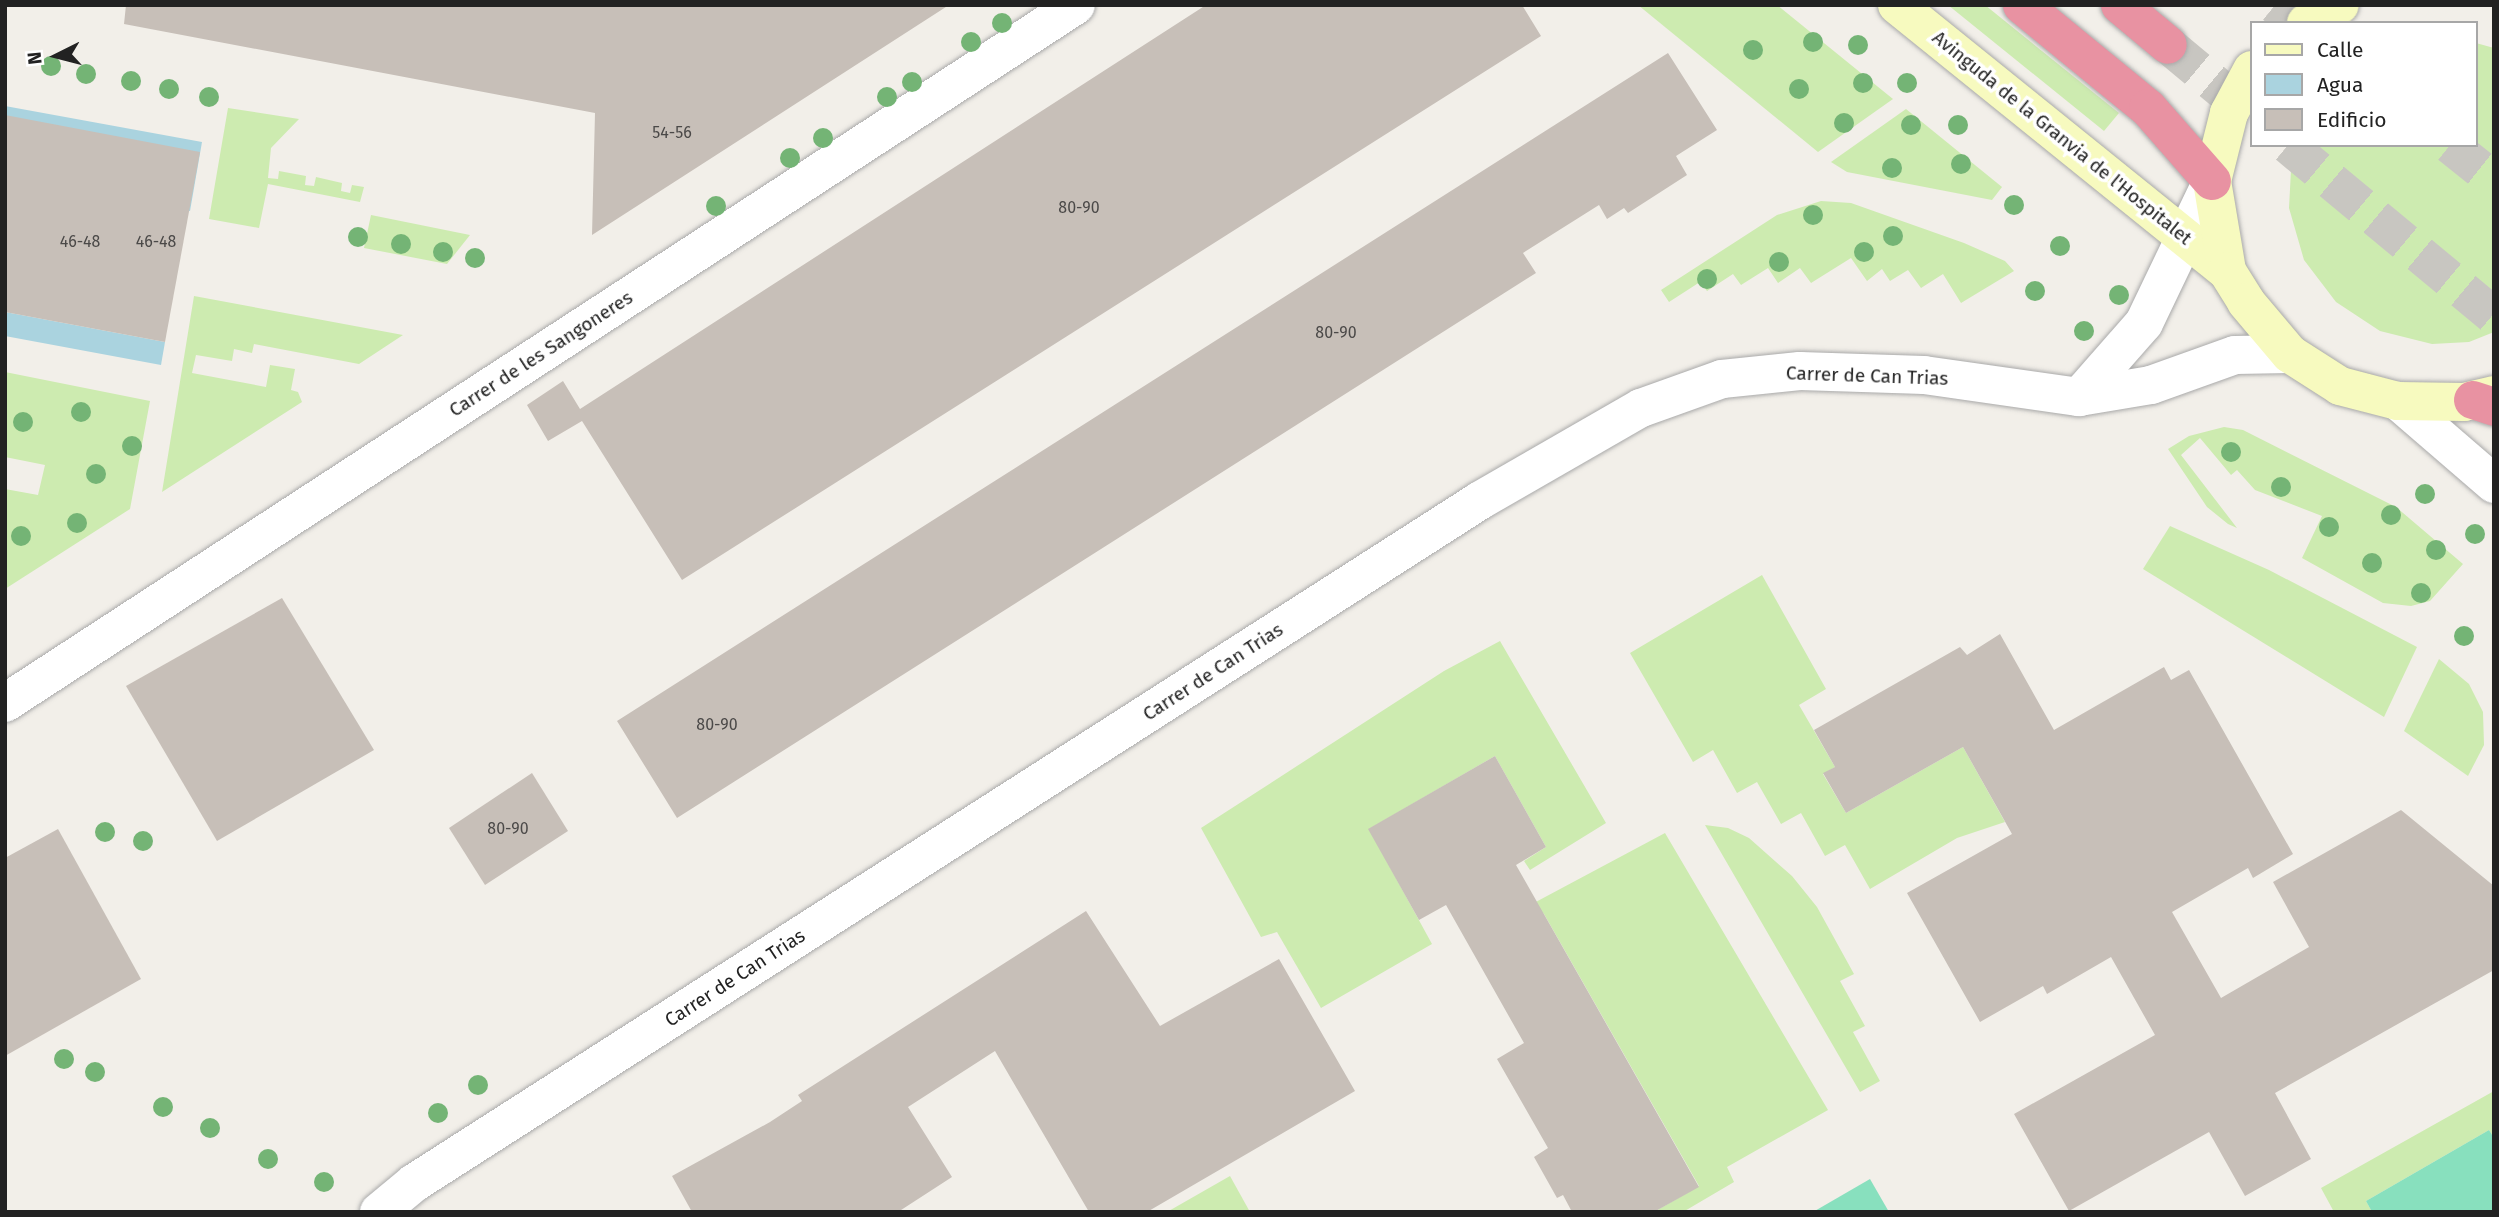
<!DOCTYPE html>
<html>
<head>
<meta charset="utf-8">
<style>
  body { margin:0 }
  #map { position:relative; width:2499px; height:1217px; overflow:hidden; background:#f2efe9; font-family:"Fira Sans",sans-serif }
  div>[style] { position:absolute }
  .grass>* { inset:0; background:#cdebb0 }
  .pitch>* { inset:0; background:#88e0be }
  .water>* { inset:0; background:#aad3df }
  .building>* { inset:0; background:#c7bfb8 }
  .highway-tunnel>* { height:38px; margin-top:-19px; transform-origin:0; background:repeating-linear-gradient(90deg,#c8c6c1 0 38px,transparent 0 57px) }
  .roads { filter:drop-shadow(0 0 2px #a9a9a9) drop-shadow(0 0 2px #a9a9a9) }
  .street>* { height:38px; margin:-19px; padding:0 19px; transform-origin:19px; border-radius:19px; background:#fff }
  .secondary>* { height:38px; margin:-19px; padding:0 19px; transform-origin:19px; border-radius:19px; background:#f7fabf }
  .highway>* { height:38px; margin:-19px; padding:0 19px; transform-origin:19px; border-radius:19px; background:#e892a2 }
  .trees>* { width:20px; height:20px; margin:-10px; border-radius:50%; background:#74b475 }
  span { translate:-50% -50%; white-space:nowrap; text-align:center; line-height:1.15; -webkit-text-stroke:7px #fff; paint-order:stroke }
  .number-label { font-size:16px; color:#4b4948 }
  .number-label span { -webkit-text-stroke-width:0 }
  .street-label { font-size:19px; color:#222 }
  .frame { position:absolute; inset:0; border:7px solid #222; pointer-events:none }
  .legend { position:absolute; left:2250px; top:21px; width:228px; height:126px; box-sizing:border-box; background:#fff; border:2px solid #a7a7a7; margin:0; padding:9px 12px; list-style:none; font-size:21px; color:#222 }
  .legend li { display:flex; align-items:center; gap:14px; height:35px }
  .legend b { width:35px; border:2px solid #a7a7a7 }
  .north { position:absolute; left:21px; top:21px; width:70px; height:70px; -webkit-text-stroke:5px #fff; paint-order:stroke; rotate:264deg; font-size:19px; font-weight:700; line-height:28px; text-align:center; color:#222 }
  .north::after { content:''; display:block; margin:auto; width:24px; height:32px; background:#222; clip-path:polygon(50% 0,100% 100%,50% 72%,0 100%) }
</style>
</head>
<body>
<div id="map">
  <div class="grass">
    <i style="clip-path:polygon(1638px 5px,1777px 5px,1893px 99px,1818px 152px)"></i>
    <i style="clip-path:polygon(1948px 5px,1985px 5px,2119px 113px,2104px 131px)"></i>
    <i style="clip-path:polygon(2476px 43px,2494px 48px,2494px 332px,2469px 342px,2432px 344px,2380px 331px,2336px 302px,2304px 260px,2289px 208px,2292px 151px,2295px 145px,2476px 145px)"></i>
    <i style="clip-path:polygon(228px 108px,299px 119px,271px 148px,268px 178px,278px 179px,279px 171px,306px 176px,305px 185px,314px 186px,316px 177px,342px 183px,341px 191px,350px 193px,352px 185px,364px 187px,360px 202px,268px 184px,259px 228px,209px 219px)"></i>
    <i style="clip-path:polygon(1906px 109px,2002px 187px,1992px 200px,1847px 172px,1831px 162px)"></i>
    <i style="clip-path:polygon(1821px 201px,1851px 203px,1964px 243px,2005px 261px,2014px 271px,1961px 303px,1943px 274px,1921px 288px,1908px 270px,1890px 281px,1882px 269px,1867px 281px,1851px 258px,1811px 283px,1800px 268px,1778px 283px,1768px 268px,1741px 285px,1733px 274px,1707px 291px,1700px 282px,1669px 302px,1661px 290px,1777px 215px)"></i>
    <i style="clip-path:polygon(371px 215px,470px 235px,447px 264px,364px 248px)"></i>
    <i style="clip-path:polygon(194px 296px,403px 335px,359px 364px,254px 344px,252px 353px,234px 349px,232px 361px,196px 355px,192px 373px,266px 387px,270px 365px,295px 369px,291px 390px,298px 392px,302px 402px,162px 492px)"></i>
    <i style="clip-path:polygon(5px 372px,150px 401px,130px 509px,5px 589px,5px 489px,38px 495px,45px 465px,5px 457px)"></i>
    <i style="clip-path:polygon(2224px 427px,2243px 430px,2396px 507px,2463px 564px,2430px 601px,2411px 606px,2383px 603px,2302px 558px,2322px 516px,2255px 490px,2237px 470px,2231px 475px,2200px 438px,2181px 455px,2237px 528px,2228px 524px,2207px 507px,2168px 449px,2189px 436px)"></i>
    <i style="clip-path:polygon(2170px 526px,2269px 570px,2417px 647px,2384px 717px,2143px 569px)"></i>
    <i style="clip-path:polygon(1762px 575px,1826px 689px,1799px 705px,1835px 767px,1823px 774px,1846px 813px,1963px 747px,2005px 822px,1957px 838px,1870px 889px,1845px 845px,1825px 856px,1801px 813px,1781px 824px,1757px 782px,1737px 793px,1713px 750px,1693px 762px,1630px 653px)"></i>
    <i style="clip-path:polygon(1500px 641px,1606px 823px,1530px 870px,1524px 861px,1546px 847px,1495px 756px,1369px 829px,1432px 944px,1321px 1008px,1277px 932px,1261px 937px,1201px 828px,1444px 671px)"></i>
    <i style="clip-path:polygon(2439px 659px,2469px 684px,2483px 712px,2484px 745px,2468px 776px,2404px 731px)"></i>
    <i style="clip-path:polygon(1705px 825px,1728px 828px,1749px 838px,1792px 876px,1817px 907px,1854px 974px,1840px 981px,1865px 1026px,1853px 1032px,1880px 1081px,1860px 1092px)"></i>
    <i style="clip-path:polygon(1665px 833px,1828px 1110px,1727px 1167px,1734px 1182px,1683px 1212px,1654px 1212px,1699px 1186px,1544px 914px,1532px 904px)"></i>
    <i style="clip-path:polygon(2494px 1091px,2494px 1138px,2489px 1130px,2366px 1201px,2372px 1212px,2334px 1212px,2321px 1188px)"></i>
    <i style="clip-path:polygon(1230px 1176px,1250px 1212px,1167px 1212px)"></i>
  </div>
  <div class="pitch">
    <i style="clip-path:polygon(2489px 1130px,2494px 1138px,2494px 1212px,2372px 1212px,2366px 1201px)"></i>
    <i style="clip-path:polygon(1870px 1179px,1889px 1212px,1813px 1212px)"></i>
  </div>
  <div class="water">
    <i style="clip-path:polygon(5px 106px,202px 142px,190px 211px,162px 206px,5px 115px)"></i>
    <i style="clip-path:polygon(5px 312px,165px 342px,161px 365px,5px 336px)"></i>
  </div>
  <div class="building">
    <i style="clip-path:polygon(126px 5px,949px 5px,592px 235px,595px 113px,124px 24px)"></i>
    <i style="clip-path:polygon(1206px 5px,1522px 5px,1541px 36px,682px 580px,582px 421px,548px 441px,527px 405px,563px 381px,580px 409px)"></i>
    <i style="clip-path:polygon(1668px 53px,1717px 130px,1676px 156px,1687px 175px,1628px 213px,1624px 208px,1607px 219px,1599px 205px,1523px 253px,1536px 273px,677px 818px,617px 721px)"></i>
    <i style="clip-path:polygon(5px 115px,200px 152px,165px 342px,5px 312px)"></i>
    <i style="clip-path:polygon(282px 598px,374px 750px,217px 841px,126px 686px)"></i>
    <i style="clip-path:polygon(2000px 634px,2054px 730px,2164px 667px,2171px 680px,2189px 670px,2293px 854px,2253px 878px,2248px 868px,2172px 912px,2221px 998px,2309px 947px,2273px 882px,2401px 810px,2494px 886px,2494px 970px,2275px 1093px,2311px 1159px,2245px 1196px,2209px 1132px,2069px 1211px,2014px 1114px,2155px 1035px,2111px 957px,2047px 994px,2043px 986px,1980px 1022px,1907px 893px,2012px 834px,1963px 747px,1846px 813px,1823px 773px,1835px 767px,1814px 730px,1960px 647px,1967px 655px)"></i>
    <i style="clip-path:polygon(1495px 756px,1546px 847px,1516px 865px,1699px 1187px,1654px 1212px,1572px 1212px,1563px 1195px,1557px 1198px,1534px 1157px,1548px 1148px,1497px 1059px,1524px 1043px,1446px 905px,1419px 920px,1368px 829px)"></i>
    <i style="clip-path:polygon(532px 773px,568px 831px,485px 885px,449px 828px)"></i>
    <i style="clip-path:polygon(58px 829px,141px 979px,5px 1056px,5px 858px)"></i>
    <i style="clip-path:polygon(1086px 911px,1160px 1026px,1279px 959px,1355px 1091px,1147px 1212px,1089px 1212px,995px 1051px,908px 1107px,952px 1177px,898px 1212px,692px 1212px,672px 1176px,770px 1122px,802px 1101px,798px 1095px)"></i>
  </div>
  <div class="highway-tunnel">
    <i style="left:2275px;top:5px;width:28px;rotate:39deg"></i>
    <i style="left:2168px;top:45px;width:109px;rotate:39.8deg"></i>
    <i style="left:2288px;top:145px;width:268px;rotate:39.7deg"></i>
    <i style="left:2450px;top:145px;width:56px;rotate:38.5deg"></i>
  </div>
  <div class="roads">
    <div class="street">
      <i style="left:2079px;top:397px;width:98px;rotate:-48.7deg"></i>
      <i style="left:2144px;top:323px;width:157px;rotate:-64.4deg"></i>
      <i style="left:2398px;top:401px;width:127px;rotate:40.8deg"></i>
      <i style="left:5px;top:703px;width:1278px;rotate:-33.09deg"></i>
      <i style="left:379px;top:1212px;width:45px;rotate:-39.6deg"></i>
      <i style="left:414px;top:1183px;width:1265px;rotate:-32.63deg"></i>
      <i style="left:1479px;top:501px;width:187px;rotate:-29.9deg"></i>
      <i style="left:1641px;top:408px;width:86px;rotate:-19.7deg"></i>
      <i style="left:1722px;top:379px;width:78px;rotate:-5.9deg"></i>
      <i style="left:1800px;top:371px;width:124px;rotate:1.8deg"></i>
      <i style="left:1924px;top:375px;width:157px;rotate:8.1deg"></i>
      <i style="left:2079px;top:397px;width:73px;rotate:-9.5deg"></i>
      <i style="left:2151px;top:385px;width:89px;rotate:-19.7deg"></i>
      <i style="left:2235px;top:355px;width:55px;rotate:-1deg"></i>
    </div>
    <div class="secondary">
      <i style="left:1897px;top:5px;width:424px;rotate:38.9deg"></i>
      <i style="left:2306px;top:23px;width:38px;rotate:-28deg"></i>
      <i style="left:2252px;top:70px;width:49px;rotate:118.1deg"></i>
      <i style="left:2229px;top:113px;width:70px;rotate:104deg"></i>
      <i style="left:2212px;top:181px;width:91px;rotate:80.5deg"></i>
      <i style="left:2227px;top:271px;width:36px;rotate:58deg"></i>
      <i style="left:2246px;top:302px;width:68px;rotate:49.8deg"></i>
      <i style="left:2290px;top:354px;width:59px;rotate:32.6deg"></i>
      <i style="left:2340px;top:386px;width:60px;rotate:14.5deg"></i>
      <i style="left:2398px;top:401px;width:66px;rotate:0.9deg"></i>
      <i style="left:2464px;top:402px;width:31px;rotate:-13deg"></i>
    </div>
    <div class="highway">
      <i style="left:2022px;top:5px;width:163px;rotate:39.3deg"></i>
      <i style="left:2148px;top:108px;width:97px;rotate:48.8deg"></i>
      <i style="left:2120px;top:5px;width:62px;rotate:39.8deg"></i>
      <i style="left:2473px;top:400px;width:22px;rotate:18deg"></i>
    </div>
  </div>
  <div class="trees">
    <i style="left:1002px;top:23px"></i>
    <i style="left:971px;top:42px"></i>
    <i style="left:1813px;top:42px"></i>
    <i style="left:1858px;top:45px"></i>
    <i style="left:1753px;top:50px"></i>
    <i style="left:51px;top:66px"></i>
    <i style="left:86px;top:74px"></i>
    <i style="left:131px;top:81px"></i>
    <i style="left:912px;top:82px"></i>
    <i style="left:1863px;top:83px"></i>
    <i style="left:1907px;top:83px"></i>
    <i style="left:169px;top:89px"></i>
    <i style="left:1799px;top:89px"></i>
    <i style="left:209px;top:97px"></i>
    <i style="left:887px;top:97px"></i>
    <i style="left:1844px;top:123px"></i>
    <i style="left:1911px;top:125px"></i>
    <i style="left:1958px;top:125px"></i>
    <i style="left:823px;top:138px"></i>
    <i style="left:790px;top:158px"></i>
    <i style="left:1961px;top:164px"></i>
    <i style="left:1892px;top:168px"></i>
    <i style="left:2014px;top:205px"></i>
    <i style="left:716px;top:206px"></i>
    <i style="left:1813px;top:215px"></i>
    <i style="left:1893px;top:236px"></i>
    <i style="left:358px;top:237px"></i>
    <i style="left:401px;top:244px"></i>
    <i style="left:2060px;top:246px"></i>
    <i style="left:443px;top:252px"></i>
    <i style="left:1864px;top:252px"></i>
    <i style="left:475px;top:258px"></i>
    <i style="left:1779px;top:262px"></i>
    <i style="left:1707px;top:279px"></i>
    <i style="left:2035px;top:291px"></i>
    <i style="left:2119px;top:295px"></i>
    <i style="left:2084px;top:331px"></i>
    <i style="left:81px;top:412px"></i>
    <i style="left:23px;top:422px"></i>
    <i style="left:132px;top:446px"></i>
    <i style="left:2231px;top:452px"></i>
    <i style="left:96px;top:474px"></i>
    <i style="left:2281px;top:487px"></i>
    <i style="left:2425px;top:494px"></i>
    <i style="left:2391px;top:515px"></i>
    <i style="left:77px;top:523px"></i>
    <i style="left:2329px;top:527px"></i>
    <i style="left:2475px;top:534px"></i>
    <i style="left:21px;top:536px"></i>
    <i style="left:2436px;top:550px"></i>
    <i style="left:2372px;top:563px"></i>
    <i style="left:2421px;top:593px"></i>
    <i style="left:2464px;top:636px"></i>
    <i style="left:105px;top:832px"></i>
    <i style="left:143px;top:841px"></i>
    <i style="left:64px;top:1059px"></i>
    <i style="left:95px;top:1072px"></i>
    <i style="left:478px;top:1085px"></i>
    <i style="left:163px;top:1107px"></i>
    <i style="left:438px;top:1113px"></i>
    <i style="left:210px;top:1128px"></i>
    <i style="left:268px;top:1159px"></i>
    <i style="left:324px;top:1182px"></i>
  </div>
  <div class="number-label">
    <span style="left:672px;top:133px">54-56</span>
    <span style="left:1079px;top:208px">80-90</span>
    <span style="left:80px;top:242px">46-48</span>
    <span style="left:156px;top:242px">46-48</span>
    <span style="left:1336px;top:333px">80-90</span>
    <span style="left:717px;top:725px">80-90</span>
    <span style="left:508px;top:829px">80-90</span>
  </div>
  <div class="street-label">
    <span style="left:2062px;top:138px;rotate:39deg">Avinguda de la Granvia de l'Hospitalet</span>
    <span style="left:541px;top:354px;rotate:-33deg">Carrer de les Sangoneres</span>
    <span style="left:1867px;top:376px;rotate:2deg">Carrer de Can Trias</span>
    <span style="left:1213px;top:672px;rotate:-33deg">Carrer de Can Trias</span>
    <span style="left:735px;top:978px;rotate:-33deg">Carrer de Can Trias</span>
  </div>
  <div class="frame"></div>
  <ul class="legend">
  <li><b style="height:9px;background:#f7fabf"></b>Calle</li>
  <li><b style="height:19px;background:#aad3df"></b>Agua</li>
  <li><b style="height:19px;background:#c7bfb8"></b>Edificio</li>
  </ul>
  <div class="north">N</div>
</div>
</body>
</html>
